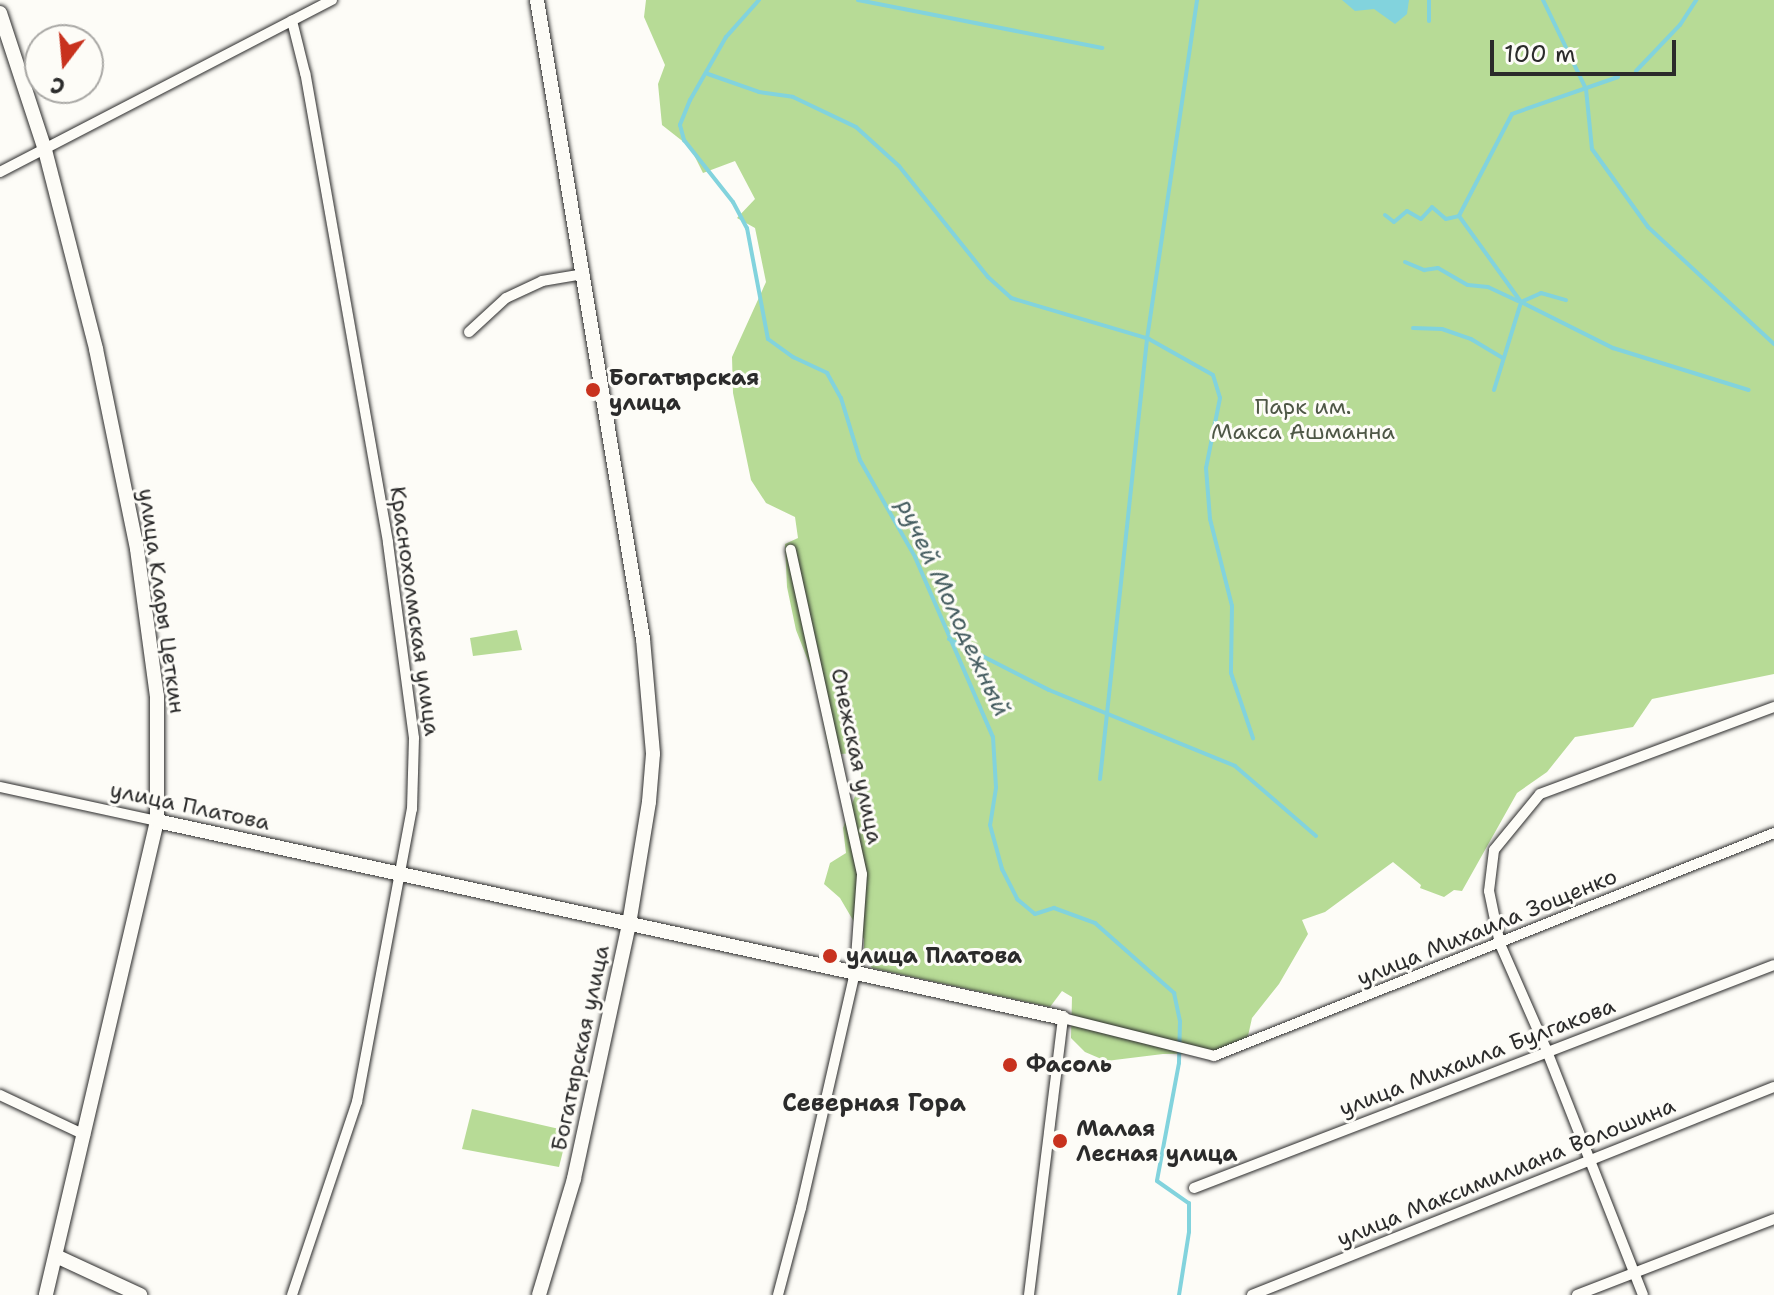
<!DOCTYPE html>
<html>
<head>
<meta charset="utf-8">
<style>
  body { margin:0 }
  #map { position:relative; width:1774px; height:1295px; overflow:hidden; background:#fdfcf7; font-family:"Shantell Sans",sans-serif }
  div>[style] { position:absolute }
  .green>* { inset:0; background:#b7db96 }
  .water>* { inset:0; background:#82d3dd }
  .stream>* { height:4px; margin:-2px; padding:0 2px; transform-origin:2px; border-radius:2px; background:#82d3dd }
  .roads { filter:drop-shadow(0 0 2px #2b2b2b) drop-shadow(0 0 2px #2b2b2b) }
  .street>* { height:10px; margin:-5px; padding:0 5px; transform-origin:5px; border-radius:5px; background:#fdfcf7 }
  .secondary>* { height:14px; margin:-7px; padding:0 7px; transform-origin:7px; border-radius:7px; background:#fdfcf7 }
  .dots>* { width:22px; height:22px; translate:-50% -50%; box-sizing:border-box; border:4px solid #fdfcf7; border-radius:50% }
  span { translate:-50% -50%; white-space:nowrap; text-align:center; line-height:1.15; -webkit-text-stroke:6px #fdfcf7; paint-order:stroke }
  .poi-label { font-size:22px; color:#2b2b2b; font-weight:700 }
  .left { translate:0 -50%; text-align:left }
  .park-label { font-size:22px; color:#4e5746 }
  .street-label { font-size:22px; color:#2b2b2b }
  .water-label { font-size:24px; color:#455d60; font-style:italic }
  .neighbourhood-label { font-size:24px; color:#2b2b2b; font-weight:700 }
  .north { position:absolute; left:24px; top:24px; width:80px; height:80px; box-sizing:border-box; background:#fdfcf7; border:2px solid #a9a8a5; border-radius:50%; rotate:196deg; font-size:22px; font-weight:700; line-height:32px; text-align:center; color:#2b2b2b }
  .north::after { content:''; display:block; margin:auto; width:28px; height:36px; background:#c8321e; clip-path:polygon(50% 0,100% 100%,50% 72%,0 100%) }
  .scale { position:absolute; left:1490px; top:40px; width:186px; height:36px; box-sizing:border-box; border:4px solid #2b2b2b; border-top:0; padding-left:10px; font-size:24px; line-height:28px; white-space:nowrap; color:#2b2b2b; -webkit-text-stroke:6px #fdfcf7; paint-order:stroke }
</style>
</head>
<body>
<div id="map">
  <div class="green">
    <i style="clip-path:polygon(646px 0,1774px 0,1774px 674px,1652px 699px,1633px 727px,1575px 737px,1547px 772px,1517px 793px,1462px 891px,1454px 890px,1444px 897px,1420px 888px,1421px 885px,1393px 862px,1325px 912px,1302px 920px,1308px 934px,1279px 984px,1252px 1018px,1248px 1036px,1231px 1053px,1163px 1054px,1106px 1061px,1085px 1052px,1071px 1038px,1072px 997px,1062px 991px,1050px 1007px,872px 968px,864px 954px,864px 939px,840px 898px,824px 884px,830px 863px,846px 853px,843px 828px,861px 780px,861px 766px,852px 753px,830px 755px,814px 676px,796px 630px,787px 587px,785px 544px,798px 538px,795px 517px,766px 503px,751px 480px,733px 393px,732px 357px,766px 282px,755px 228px,737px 218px,755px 199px,735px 161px,703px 173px,690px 147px,662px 125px,658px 84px,665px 65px,644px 17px)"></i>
    <i style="clip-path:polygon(517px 630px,522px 650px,473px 656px,470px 638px)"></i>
    <i style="clip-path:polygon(472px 1109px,568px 1131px,559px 1167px,462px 1149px)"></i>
  </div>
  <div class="water">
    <i style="clip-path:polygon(1342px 0,1409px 0,1407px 14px,1395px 24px,1374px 9px,1355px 11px)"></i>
  </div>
  <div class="stream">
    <i style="left:759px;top:0;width:50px;rotate:131.7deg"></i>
    <i style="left:726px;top:37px;width:73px;rotate:119.7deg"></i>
    <i style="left:690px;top:100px;width:27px;rotate:112deg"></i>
    <i style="left:680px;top:125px;width:16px;rotate:75deg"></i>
    <i style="left:684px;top:140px;width:79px;rotate:51.7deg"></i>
    <i style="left:733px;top:202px;width:30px;rotate:62deg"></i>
    <i style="left:747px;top:228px;width:113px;rotate:79.3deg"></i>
    <i style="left:768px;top:339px;width:31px;rotate:36deg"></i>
    <i style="left:793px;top:357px;width:38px;rotate:25deg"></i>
    <i style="left:827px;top:373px;width:29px;rotate:61deg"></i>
    <i style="left:841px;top:398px;width:65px;rotate:73deg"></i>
    <i style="left:860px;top:460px;width:112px;rotate:60.4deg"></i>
    <i style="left:915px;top:557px;width:196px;rotate:66.6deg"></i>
    <i style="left:993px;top:737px;width:51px;rotate:86.6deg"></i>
    <i style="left:996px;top:788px;width:37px;rotate:99deg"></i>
    <i style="left:990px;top:825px;width:46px;rotate:74.7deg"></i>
    <i style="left:1002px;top:869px;width:34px;rotate:63deg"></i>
    <i style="left:1017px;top:899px;width:23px;rotate:40deg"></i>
    <i style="left:1035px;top:914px;width:20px;rotate:-18deg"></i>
    <i style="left:1054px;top:908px;width:44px;rotate:20.1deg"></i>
    <i style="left:1095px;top:923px;width:106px;rotate:41.5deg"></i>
    <i style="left:1174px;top:993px;width:29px;rotate:78deg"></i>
    <i style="left:1180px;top:1021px;width:42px;rotate:91.4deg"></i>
    <i style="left:1179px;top:1063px;width:120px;rotate:100.6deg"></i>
    <i style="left:1157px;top:1181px;width:39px;rotate:35deg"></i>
    <i style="left:1189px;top:1203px;width:29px;rotate:90deg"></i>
    <i style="left:1189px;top:1232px;width:64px;rotate:99deg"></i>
    <i style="left:858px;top:0;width:249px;rotate:11.1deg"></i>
    <i style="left:1543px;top:0;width:99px;rotate:64.2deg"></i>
    <i style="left:1586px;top:89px;width:60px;rotate:84.3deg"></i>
    <i style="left:1592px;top:149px;width:96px;rotate:54.3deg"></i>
    <i style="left:1648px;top:227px;width:172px;rotate:42.9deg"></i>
    <i style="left:1429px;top:21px;width:21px;rotate:-90deg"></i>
    <i style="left:1636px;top:71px;width:64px;rotate:-46.3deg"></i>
    <i style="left:1680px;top:25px;width:30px;rotate:-57deg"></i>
    <i style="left:708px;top:74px;width:54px;rotate:19.4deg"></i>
    <i style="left:759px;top:92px;width:34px;rotate:8deg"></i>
    <i style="left:793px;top:97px;width:70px;rotate:25.5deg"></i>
    <i style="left:856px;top:127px;width:58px;rotate:42.2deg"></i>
    <i style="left:899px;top:166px;width:142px;rotate:51.3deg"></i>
    <i style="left:988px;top:277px;width:31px;rotate:42deg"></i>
    <i style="left:1011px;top:298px;width:144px;rotate:16.5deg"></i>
    <i style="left:1149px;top:339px;width:73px;rotate:29.4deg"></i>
    <i style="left:1213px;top:375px;width:24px;rotate:73deg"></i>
    <i style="left:1220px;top:398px;width:71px;rotate:101.3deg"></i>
    <i style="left:1206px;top:468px;width:51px;rotate:85.5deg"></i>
    <i style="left:1210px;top:519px;width:90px;rotate:75.8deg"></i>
    <i style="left:1232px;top:606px;width:67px;rotate:90.9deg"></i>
    <i style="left:1231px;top:673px;width:69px;rotate:71.3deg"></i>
    <i style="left:1618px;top:77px;width:112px;rotate:160.8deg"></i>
    <i style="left:1512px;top:114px;width:115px;rotate:117.5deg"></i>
    <i style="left:1459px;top:216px;width:106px;rotate:54.2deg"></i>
    <i style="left:1521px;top:302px;width:103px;rotate:26.6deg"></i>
    <i style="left:1613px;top:348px;width:142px;rotate:17.2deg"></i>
    <i style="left:1385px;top:215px;width:11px;rotate:38deg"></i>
    <i style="left:1394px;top:222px;width:17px;rotate:-40deg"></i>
    <i style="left:1407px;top:211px;width:16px;rotate:30deg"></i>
    <i style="left:1421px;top:219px;width:16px;rotate:-47deg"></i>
    <i style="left:1432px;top:207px;width:18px;rotate:41deg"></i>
    <i style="left:1446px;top:219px;width:13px;rotate:-13deg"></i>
    <i style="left:1405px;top:262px;width:21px;rotate:23deg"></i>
    <i style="left:1424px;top:270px;width:14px;rotate:-8deg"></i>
    <i style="left:1438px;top:268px;width:34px;rotate:30deg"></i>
    <i style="left:1468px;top:285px;width:20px;rotate:6deg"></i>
    <i style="left:1488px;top:287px;width:33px;rotate:25deg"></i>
    <i style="left:1413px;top:328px;width:29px;rotate:2deg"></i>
    <i style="left:1442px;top:329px;width:31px;rotate:19deg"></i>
    <i style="left:1471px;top:339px;width:37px;rotate:31deg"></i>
    <i style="left:1494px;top:390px;width:92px;rotate:-72.9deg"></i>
    <i style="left:1521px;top:302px;width:22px;rotate:-24deg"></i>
    <i style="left:1541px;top:293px;width:26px;rotate:16deg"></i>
    <i style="left:949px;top:639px;width:112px;rotate:27deg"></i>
    <i style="left:1049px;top:690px;width:201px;rotate:22.2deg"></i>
    <i style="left:1235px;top:766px;width:107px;rotate:40.8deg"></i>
    <i style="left:1100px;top:779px;width:443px;rotate:-83.9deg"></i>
    <i style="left:1147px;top:339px;width:343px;rotate:-81.6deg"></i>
  </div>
  <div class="roads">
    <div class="street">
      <i style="left:0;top:172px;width:374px;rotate:-27.4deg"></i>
      <i style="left:469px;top:332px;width:50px;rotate:-42.6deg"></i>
      <i style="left:506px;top:298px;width:40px;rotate:-25deg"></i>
      <i style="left:542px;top:281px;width:43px;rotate:-9.5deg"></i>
      <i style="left:0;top:787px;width:161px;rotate:12.2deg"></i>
      <i style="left:0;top:1095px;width:94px;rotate:25.2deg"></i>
      <i style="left:1194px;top:1188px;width:621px;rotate:-21.03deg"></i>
      <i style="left:292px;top:1295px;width:204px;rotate:-71.4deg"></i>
      <i style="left:357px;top:1102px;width:298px;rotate:-79.4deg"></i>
      <i style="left:412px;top:809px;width:71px;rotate:-88.4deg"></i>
      <i style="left:414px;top:738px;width:198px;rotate:-97.6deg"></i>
      <i style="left:388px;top:542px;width:476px;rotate:-100deg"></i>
      <i style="left:305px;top:73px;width:54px;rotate:-104deg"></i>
      <i style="left:778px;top:1295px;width:90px;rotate:-75.2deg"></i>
      <i style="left:801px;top:1208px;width:242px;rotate:-77.1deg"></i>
      <i style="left:855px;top:972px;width:98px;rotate:-85.9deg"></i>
      <i style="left:862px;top:874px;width:332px;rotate:-102.4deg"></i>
      <i style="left:1029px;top:1295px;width:279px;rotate:-83deg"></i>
      <i style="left:1063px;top:1018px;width:156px;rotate:14.1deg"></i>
      <i style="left:1214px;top:1056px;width:603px;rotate:-21.71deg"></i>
      <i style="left:1252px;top:1295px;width:562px;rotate:-21.73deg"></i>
      <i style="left:1577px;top:1295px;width:211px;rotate:-21.1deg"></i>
      <i style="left:1643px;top:1295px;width:262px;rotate:-111.5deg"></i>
      <i style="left:1547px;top:1051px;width:117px;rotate:-113.7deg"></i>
      <i style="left:1500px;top:944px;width:54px;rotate:-101.7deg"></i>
      <i style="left:1489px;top:891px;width:41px;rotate:-83deg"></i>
      <i style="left:1494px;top:850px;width:72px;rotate:-50.6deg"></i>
      <i style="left:1540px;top:794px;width:250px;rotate:-20.4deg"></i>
    </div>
    <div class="secondary">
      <i style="left:537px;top:0;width:648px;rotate:80.58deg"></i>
      <i style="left:643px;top:639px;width:115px;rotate:85deg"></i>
      <i style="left:653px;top:754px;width:48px;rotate:94.8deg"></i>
      <i style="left:649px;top:802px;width:124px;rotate:99.3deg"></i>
      <i style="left:629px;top:924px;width:261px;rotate:102.2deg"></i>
      <i style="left:574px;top:1179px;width:121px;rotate:106.8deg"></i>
      <i style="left:0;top:13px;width:144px;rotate:71.8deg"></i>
      <i style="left:45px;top:150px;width:205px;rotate:75.6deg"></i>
      <i style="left:96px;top:349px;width:204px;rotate:78.4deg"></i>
      <i style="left:137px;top:549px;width:148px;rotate:82.3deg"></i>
      <i style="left:157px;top:696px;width:125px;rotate:90deg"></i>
      <i style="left:157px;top:821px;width:487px;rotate:103.2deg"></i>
      <i style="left:157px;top:821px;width:927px;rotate:12.27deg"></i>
      <i style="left:56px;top:1256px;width:93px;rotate:24.9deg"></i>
    </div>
  </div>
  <div class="dots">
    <i style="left:593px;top:390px;background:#c8321e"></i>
    <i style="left:830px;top:956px;background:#c8321e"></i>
    <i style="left:1010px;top:1065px;background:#c8321e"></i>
    <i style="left:1060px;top:1141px;background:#c8321e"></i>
  </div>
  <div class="poi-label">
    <span class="left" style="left:609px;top:390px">Богатырская<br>улица</span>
    <span class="left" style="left:846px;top:956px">улица Платова</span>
    <span class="left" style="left:1026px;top:1065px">Фасоль</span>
    <span class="left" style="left:1076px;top:1141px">Малая<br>Лесная улица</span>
  </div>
  <div class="park-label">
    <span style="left:1303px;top:419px">Парк им.<br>Макса Ашманна</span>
  </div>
  <div class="street-label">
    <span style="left:162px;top:601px;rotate:82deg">улица Клары Цеткин</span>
    <span style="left:415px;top:611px;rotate:82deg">Краснохолмская улица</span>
    <span style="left:857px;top:756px;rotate:78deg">Онежская улица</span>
    <span style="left:190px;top:806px;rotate:12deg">улица Платова</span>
    <span style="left:1487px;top:927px;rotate:-22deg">улица Михаила Зощенко</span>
    <span style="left:580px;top:1048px;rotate:-78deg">Богатырская улица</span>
    <span style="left:1477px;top:1057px;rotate:-21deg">улица Михаила Булгакова</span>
    <span style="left:1506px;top:1172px;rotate:-22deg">улица Максимилиана Волошина</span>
  </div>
  <div class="water-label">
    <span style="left:953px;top:608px;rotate:65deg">ручей Молодежный</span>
  </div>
  <div class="neighbourhood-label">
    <span style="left:874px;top:1104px">Северная Гора</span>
  </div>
  <div class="north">С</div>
  <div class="scale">100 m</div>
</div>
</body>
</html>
